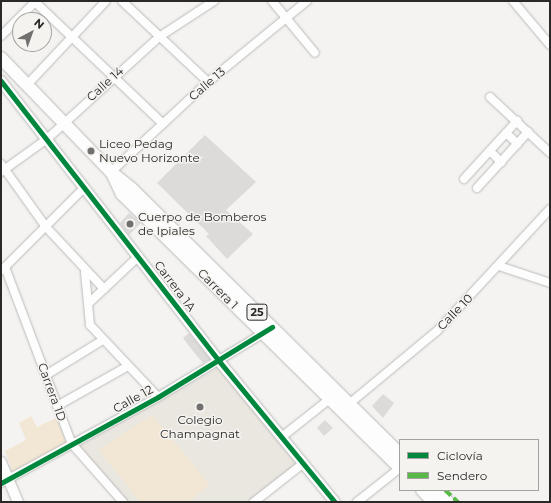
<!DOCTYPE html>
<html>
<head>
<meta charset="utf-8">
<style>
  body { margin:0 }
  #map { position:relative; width:551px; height:503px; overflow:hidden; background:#f4f3f1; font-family:Montserrat,sans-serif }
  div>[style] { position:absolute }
  .built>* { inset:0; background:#eae6e0 }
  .green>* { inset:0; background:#f2e7d4 }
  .building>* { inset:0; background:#dcdbda }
  .roads { filter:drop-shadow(0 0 1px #bbbbb9) drop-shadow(0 0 1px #bbbbb9) }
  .minor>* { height:8px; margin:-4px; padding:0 4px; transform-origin:4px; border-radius:4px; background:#fdfdfd }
  .tertiary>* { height:10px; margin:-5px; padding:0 5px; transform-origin:5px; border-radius:5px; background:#fdfdfd }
  .primary>* { height:12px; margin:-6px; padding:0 6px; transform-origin:6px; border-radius:6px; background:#fdfdfd }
  .quiet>* { height:4px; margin-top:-2px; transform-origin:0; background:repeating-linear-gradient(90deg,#58b947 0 8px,transparent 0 12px) }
  .cycleway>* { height:5px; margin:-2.5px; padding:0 2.5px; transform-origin:2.5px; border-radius:2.5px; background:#00873e }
  .dots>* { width:11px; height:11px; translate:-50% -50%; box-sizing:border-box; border:2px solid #f5f3f0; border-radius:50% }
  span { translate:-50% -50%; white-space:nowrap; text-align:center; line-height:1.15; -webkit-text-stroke:3px #f5f3f0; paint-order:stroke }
  .shield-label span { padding:1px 3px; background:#f5f3f0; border:1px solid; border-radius:3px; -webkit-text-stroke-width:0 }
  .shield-label { font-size:11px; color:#2a2928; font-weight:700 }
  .street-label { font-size:12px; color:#2a2928 }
  .poi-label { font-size:12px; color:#2a2928 }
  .left { translate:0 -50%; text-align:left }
  .frame { position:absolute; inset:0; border:2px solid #2a2928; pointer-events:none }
  .legend { position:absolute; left:399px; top:439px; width:140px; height:52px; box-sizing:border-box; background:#f5f3f0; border:1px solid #a4a2a0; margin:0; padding:5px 7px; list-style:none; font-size:12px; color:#2a2928 }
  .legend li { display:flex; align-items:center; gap:8px; height:20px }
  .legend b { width:20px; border:1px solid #a4a2a0 }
  .north { position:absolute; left:12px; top:12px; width:40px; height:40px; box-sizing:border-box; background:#f5f3f0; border:1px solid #a4a2a0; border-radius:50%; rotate:41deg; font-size:11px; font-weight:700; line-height:16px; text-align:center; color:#2a2928 }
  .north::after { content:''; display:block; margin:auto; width:14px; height:18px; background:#71706e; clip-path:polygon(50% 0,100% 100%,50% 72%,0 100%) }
</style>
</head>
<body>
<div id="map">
  <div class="built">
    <i style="clip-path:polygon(219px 367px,298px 464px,247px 502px,127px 502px,79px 446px)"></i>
  </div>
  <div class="green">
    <i style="clip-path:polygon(152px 415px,210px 485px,188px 502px,140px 502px,99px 450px)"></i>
    <i style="clip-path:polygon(31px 416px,37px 427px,56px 418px,67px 443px,13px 473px,5px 451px,26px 440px,19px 423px)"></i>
  </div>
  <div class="building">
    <i style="clip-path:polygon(205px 135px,256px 182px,226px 210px,253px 234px,227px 259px,206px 236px,209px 234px,157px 183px)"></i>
    <i style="clip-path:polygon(129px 213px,141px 223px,129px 235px,120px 223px)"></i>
    <i style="clip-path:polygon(189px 333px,210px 359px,203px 363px,192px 350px,183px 338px)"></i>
    <i style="clip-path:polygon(383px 394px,394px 403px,383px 418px,372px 406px)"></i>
    <i style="clip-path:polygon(325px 420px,333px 428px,324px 436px,317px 428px)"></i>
  </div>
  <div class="roads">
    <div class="minor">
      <i style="left:34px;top:1px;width:178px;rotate:43.6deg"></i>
      <i style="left:122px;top:1px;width:118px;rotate:43.3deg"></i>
      <i style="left:272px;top:1px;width:67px;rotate:50.4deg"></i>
      <i style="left:513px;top:1px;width:57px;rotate:49.9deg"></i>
      <i style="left:1px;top:36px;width:49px;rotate:-45deg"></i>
      <i style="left:27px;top:85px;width:115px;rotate:-46.8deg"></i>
      <i style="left:490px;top:97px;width:82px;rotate:43deg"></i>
      <i style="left:506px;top:133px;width:16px;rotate:43deg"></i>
      <i style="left:490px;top:151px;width:16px;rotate:45deg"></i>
      <i style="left:1px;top:164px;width:77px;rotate:54.5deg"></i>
      <i style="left:46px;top:227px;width:85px;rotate:46.9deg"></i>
      <i style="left:1px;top:172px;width:57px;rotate:-35.7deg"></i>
      <i style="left:47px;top:139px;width:151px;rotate:-42.3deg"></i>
      <i style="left:159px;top:37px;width:66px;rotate:-33.2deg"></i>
      <i style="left:111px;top:172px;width:132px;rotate:-42.9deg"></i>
      <i style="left:208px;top:82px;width:128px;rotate:-39.3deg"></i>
      <i style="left:464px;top:179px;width:79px;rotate:-47.6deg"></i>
      <i style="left:477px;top:188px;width:76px;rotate:-47.7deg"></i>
      <i style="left:499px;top:266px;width:54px;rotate:18.4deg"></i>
      <i style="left:5px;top:267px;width:189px;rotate:69.3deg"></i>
      <i style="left:72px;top:444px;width:77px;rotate:48.7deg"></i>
      <i style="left:2px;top:270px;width:117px;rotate:-45deg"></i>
      <i style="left:85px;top:272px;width:53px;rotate:84.6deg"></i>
      <i style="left:90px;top:325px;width:99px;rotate:46.6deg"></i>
      <i style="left:90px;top:302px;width:67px;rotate:-43.2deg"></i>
      <i style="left:46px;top:375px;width:67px;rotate:-31.6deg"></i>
      <i style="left:349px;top:404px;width:114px;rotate:-39.7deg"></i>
      <i style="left:437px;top:331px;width:166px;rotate:-47.2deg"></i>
      <i style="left:57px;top:406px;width:81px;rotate:-29.4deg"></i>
      <i style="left:283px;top:436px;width:63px;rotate:-38.5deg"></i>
      <i style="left:1px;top:483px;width:179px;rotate:-28.7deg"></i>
      <i style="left:158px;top:397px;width:127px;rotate:-31.2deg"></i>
      <i style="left:254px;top:502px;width:63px;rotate:-38deg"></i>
      <i style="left:357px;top:502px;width:55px;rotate:-38.3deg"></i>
    </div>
    <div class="tertiary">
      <i style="left:1px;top:81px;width:355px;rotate:52.1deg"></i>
      <i style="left:219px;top:361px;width:183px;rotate:50.6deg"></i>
      <i style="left:1px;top:462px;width:43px;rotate:67deg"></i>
    </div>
    <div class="primary">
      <i style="left:1px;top:58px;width:158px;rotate:46deg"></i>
      <i style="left:111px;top:172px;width:26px;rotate:39deg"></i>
      <i style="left:131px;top:188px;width:378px;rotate:44.7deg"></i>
      <i style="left:113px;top:175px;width:21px;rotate:65deg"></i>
      <i style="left:122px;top:194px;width:390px;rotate:44.6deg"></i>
      <i style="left:422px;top:490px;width:16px;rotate:47deg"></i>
      <i style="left:436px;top:490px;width:17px;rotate:45deg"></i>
    </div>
  </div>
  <div class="quiet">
    <i style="left:445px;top:490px;width:18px;rotate:43deg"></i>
  </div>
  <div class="cycleway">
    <i style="left:1px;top:81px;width:355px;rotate:52.1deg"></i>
    <i style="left:219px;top:361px;width:183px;rotate:50.6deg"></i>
    <i style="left:1px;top:483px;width:179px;rotate:-28.7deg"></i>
    <i style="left:158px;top:397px;width:134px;rotate:-31.6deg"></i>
  </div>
  <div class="dots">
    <i style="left:91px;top:151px;background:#71706e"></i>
    <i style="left:130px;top:224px;background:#71706e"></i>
    <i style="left:200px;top:407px;background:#71706e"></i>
  </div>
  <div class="shield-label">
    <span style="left:257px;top:312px">25</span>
  </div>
  <div class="street-label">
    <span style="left:105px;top:84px;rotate:-42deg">Calle 14</span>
    <span style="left:207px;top:84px;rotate:-41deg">Calle 13</span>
    <span style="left:175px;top:286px;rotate:53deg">Carrera 1A</span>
    <span style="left:218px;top:289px;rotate:45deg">Carrera 1</span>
    <span style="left:455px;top:312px;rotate:-46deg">Calle 10</span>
    <span style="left:52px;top:392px;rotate:70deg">Carrera 1D</span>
    <span style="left:133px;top:399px;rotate:-29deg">Calle 12</span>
  </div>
  <div class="poi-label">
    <span class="left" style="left:99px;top:151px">Liceo Pedag<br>Nuevo Horizonte</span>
    <span class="left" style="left:138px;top:224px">Cuerpo de Bomberos<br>de Ipiales</span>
    <span style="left:200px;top:427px">Colegio<br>Champagnat</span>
  </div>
  <div class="frame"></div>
  <ul class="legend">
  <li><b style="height:5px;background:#00873e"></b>Ciclovía</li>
  <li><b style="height:5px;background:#58b947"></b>Sendero</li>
  </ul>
  <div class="north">N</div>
</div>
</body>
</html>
